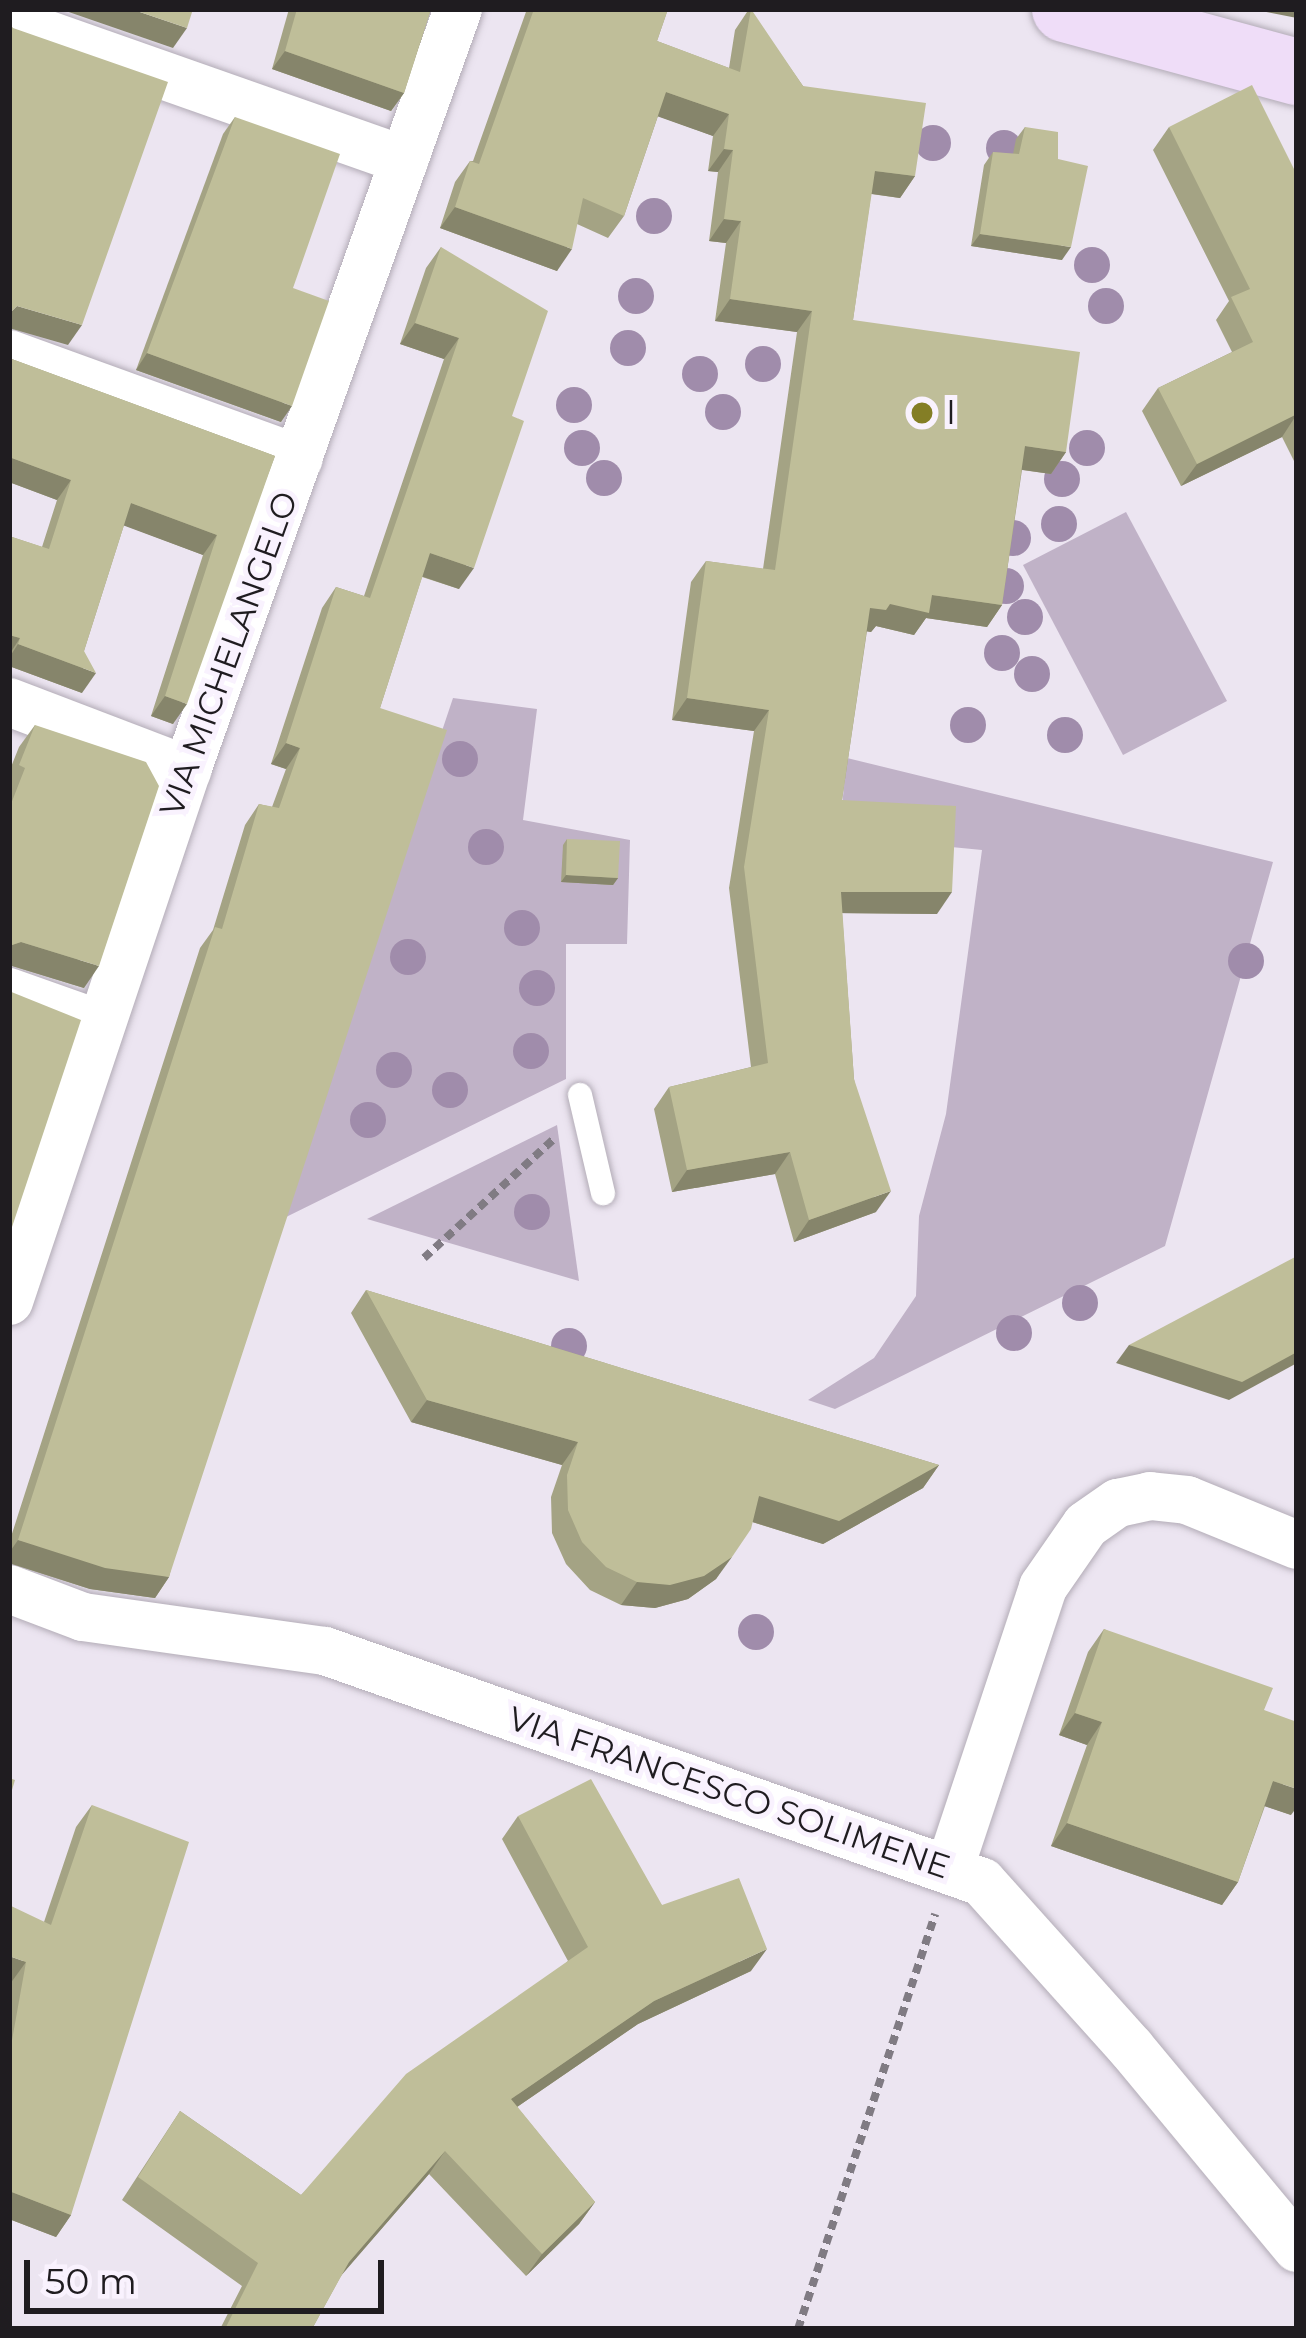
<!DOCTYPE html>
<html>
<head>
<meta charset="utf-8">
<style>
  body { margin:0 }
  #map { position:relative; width:1306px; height:2338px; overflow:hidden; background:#ece5f1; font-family:Montserrat,sans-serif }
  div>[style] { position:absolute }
  .green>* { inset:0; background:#c0b2c7 }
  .path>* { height:8px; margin-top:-4px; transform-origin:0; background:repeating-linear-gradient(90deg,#807b83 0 9px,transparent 0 15px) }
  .roads { filter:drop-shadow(0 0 3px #b3acb7) drop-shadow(0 0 3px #b3acb7) }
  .lane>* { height:24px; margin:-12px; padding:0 12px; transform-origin:12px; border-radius:12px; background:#fff }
  .street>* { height:48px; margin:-24px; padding:0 24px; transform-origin:24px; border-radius:24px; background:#fff }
  .secondary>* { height:66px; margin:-33px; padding:0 33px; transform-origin:33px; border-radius:33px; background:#efddf8 }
  .trees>* { width:36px; height:36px; margin:-18px; border-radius:50%; background:#a08cab }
  .wall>* { inset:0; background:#a4a384 }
  .shaded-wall>* { inset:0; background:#86856b }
  .building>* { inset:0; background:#bfbe99 }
  .dots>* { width:33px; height:33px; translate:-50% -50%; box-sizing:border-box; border:6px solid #f9f2fe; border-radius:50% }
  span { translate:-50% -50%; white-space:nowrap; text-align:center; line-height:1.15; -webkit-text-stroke:10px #f9f2fe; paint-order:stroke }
  .poi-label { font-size:33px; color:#1f1c20 }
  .left { translate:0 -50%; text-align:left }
  .street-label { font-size:33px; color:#1f1c20 }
  .frame { position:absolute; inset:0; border:12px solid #1f1c20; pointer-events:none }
  .scale { position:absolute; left:24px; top:2260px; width:360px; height:54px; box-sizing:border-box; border:6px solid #1f1c20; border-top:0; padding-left:15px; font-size:36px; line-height:42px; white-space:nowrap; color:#1f1c20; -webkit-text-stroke:9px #f9f2fe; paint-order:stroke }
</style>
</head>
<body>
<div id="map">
  <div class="green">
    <i style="clip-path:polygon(1126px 512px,1227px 701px,1123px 755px,1023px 565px)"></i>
    <i style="clip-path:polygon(453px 698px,537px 709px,523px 820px,630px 840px,627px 944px,566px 944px,566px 1079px,278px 1221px)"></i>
    <i style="clip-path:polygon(847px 758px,1273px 862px,1165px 1246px,835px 1409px,808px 1400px,874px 1358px,916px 1296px,919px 1216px,946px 1114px,982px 850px,941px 846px,842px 806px)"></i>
    <i style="clip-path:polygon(557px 1125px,579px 1281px,367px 1219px)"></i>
  </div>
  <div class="path">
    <i style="left:424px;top:1258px;width:179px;rotate:-42.5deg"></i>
    <i style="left:798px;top:2329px;width:437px;rotate:-71.7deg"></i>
  </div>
  <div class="roads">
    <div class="lane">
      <i style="left:580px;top:1095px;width:101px;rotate:76.8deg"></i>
    </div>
    <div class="street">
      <i style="left:9px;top:21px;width:419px;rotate:19.4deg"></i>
      <i style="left:9px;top:354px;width:308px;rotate:19.9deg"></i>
      <i style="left:9px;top:702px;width:191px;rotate:20.9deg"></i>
      <i style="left:9px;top:992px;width:96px;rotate:19.6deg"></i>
      <i style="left:9px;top:1301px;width:560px;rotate:-71.47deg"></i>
      <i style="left:187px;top:770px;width:808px;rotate:-70.4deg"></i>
      <i style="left:9px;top:1589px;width:79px;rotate:20.7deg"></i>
      <i style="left:83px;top:1617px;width:244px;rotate:8deg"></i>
      <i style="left:325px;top:1651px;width:696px;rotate:19.37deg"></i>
      <i style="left:982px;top:1882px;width:223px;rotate:48.1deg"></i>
      <i style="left:1131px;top:2048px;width:260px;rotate:50.3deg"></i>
      <i style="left:949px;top:1870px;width:298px;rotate:-71.6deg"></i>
      <i style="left:1043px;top:1587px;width:75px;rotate:-55.3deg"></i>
      <i style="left:1086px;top:1525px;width:39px;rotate:-35deg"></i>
      <i style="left:1118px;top:1503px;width:33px;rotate:-12deg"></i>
      <i style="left:1150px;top:1496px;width:37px;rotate:6deg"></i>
      <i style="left:1187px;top:1500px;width:119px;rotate:22.2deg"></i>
    </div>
    <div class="secondary">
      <i style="left:1065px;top:9px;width:240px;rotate:15.2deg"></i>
    </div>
  </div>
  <div class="trees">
    <i style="left:933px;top:143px"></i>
    <i style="left:1004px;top:148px"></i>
    <i style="left:654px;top:216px"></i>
    <i style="left:1092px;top:265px"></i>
    <i style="left:636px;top:296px"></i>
    <i style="left:1106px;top:306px"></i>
    <i style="left:628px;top:348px"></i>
    <i style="left:763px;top:364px"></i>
    <i style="left:700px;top:374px"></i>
    <i style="left:574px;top:405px"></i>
    <i style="left:723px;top:412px"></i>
    <i style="left:582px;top:448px"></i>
    <i style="left:1087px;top:448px"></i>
    <i style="left:604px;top:478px"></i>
    <i style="left:1062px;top:479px"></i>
    <i style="left:1059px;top:524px"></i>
    <i style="left:1013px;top:538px"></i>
    <i style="left:1006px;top:586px"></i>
    <i style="left:1025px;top:617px"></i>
    <i style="left:1002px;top:653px"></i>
    <i style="left:1032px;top:674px"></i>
    <i style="left:968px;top:725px"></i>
    <i style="left:1065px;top:735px"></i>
    <i style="left:460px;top:759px"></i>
    <i style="left:486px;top:847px"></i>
    <i style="left:522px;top:928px"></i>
    <i style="left:408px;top:957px"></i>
    <i style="left:1246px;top:961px"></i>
    <i style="left:537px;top:988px"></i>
    <i style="left:531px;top:1051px"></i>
    <i style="left:394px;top:1070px"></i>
    <i style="left:450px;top:1090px"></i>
    <i style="left:368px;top:1120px"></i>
    <i style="left:532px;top:1212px"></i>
    <i style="left:1080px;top:1303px"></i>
    <i style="left:1014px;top:1333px"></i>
    <i style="left:569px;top:1346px"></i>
    <i style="left:756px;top:1632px"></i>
  </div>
  <div class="wall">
    <i style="clip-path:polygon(289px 9px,431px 9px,404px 93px,391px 111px,272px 69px)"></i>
    <i style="clip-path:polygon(527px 9px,668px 9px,657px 41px,729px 68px,735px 30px,749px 9px,803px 86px,915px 176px,900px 198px,871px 194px,853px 320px,1066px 452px,1051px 474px,1022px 470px,1002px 605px,987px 627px,926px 618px,914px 635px,876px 626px,871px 632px,867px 631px,842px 800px,937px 914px,842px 913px,854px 1079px,876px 1212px,794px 1242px,775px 1174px,672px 1192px,654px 1109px,669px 1087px,751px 1067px,729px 888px,754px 731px,672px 720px,691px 582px,706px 561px,763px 569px,797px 332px,715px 321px,726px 243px,709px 241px,718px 172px,708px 171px,713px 136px,658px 116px,624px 216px,608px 238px,577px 224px,557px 271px,440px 228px,455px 182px,470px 161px,473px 161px)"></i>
    <i style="clip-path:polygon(235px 117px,293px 288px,281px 422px,136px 370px,223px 134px)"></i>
    <i style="clip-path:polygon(1025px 127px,1058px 159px,1062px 260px,971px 246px,984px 165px,993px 152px,1013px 154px,1016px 139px)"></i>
    <i style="clip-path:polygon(1169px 127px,1297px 175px,1297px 467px,1282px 437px,1181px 486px,1142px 411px,1158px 388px,1232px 352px,1216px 320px,1229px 301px,1153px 150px)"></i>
    <i style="clip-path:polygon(441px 247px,512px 416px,459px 589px,422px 577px,380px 708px,169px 1577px,155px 1598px,90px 1589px,9px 1563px,9px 1543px,200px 948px,213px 930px,245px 825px,259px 804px,272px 807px,286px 769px,271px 764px,322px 608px,336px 587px,364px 596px,444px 359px,400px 344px,426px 268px)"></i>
    <i style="clip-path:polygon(9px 358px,275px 456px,173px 724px,151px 716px,203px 555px,124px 525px,84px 651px,82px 693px,9px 666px,9px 536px,42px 547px,57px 500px,9px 482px)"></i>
    <i style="clip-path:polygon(35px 725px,84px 988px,9px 965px,9px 772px,19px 747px)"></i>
    <i style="clip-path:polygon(567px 839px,618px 878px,613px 885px,561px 882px,563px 845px)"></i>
    <i style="clip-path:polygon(366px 1290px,939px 1465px,923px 1488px,823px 1544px,752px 1522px,716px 1579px,688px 1599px,655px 1608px,621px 1605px,590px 1590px,566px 1564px,552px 1533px,551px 1497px,562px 1465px,411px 1422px,351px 1313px)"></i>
    <i style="clip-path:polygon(1104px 1629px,1264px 1710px,1291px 1815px,1265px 1806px,1238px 1882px,1222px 1905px,1051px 1846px,1087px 1745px,1059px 1735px,1088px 1652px)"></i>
    <i style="clip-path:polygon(92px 1805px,71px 2215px,56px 2237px,9px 2219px,9px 1992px,10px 1984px,44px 1922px,76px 1827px)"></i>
    <i style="clip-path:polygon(518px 1816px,662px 1905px,751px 1971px,638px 2024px,517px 2107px,595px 2202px,579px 2224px,526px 2276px,429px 2174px,342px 2274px,312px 2329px,220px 2329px,242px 2286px,122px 2200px,180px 2111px,301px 2195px,568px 1961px,502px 1839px)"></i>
  </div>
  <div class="shaded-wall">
    <i style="clip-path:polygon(60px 9px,131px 9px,187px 28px,173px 48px)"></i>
    <i style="clip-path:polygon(1251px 9px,1297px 9px,1297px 18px)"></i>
    <i style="clip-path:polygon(285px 51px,404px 93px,391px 111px,272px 69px)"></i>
    <i style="clip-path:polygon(666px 92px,729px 114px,713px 136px,651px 114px)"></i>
    <i style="clip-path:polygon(724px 149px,733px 150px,718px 172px,708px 171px)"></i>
    <i style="clip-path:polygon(875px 171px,915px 176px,900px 198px,859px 192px)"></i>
    <i style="clip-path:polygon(455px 207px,572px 249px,557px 271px,440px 228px)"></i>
    <i style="clip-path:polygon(724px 219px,741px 221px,726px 243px,709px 241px)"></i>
    <i style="clip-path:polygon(980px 234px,1071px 247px,1062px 260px,971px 246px)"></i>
    <i style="clip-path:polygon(730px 299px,812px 311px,797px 332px,715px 321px)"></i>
    <i style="clip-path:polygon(17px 306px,82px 325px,68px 345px,9px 328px,9px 314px)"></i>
    <i style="clip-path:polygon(415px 323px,459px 338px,444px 359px,400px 344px)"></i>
    <i style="clip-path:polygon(147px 353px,292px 406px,281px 422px,136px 370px)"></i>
    <i style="clip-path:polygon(1297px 414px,1282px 437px,1181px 486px,1197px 464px)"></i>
    <i style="clip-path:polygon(1025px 446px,1066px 452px,1051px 474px,1010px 468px)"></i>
    <i style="clip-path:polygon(9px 457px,71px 480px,57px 500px,9px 482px)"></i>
    <i style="clip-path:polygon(131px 503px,217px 535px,203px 555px,117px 523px)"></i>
    <i style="clip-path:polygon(430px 553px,474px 568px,459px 589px,415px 574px)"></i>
    <i style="clip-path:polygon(932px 595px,1002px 605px,987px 627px,926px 618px,914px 635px,876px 626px,871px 632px,855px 630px,870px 608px)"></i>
    <i style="clip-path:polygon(9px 635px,20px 638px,9px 655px)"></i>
    <i style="clip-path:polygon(18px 644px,96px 673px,82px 693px,9px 666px,9px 658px)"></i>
    <i style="clip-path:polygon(165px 696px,187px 704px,173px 724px,151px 716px)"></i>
    <i style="clip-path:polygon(687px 698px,769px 710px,754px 731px,672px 720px)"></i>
    <i style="clip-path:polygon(286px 743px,300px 748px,286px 769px,271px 764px)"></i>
    <i style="clip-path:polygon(566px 875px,618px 878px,613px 885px,561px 882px)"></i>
    <i style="clip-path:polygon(841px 892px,952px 892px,937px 914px,826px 913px)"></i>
    <i style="clip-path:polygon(21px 942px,99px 966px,84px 988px,9px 965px,9px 946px)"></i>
    <i style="clip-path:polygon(790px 1152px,775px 1174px,672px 1192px,687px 1170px)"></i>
    <i style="clip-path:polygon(891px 1191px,876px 1212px,794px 1242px,809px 1220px)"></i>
    <i style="clip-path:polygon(1129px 1345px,1297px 1352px,1297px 1363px,1229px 1400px,1116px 1363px)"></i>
    <i style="clip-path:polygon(427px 1400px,578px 1442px,562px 1465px,411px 1422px)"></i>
    <i style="clip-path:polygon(939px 1465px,923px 1488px,823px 1544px,743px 1519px,759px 1496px)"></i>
    <i style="clip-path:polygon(18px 1540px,169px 1577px,155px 1598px,90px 1589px,9px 1563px,9px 1553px)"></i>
    <i style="clip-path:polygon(732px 1557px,716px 1579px,688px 1599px,655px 1608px,621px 1605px,637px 1582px)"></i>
    <i style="clip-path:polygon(1075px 1713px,1102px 1722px,1087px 1745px,1059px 1735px)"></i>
    <i style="clip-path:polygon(1273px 1781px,1297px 1789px,1297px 1807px,1291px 1815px,1258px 1804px)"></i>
    <i style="clip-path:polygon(1067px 1823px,1238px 1882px,1222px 1905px,1051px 1846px)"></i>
    <i style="clip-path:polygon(767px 1949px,751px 1971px,638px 2024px,495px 2122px,511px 2099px,654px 2001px)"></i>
    <i style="clip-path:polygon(9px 1956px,26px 1962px,10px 1984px,9px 1984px)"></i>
    <i style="clip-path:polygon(445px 2151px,429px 2174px,333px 2285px,349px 2262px)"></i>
    <i style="clip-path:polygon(9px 2191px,71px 2215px,56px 2237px,9px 2219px)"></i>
    <i style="clip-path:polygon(595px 2202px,579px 2224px,526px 2276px,542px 2254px)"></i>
  </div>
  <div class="building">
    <i style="clip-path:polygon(131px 9px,193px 9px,187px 28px)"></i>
    <i style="clip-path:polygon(297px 9px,431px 9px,404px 93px,285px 51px)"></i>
    <i style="clip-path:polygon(534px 9px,668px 9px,657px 41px,740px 72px,751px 9px,803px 86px,926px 103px,915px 176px,875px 171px,853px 320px,1080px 352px,1066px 452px,1025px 446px,1002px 605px,932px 595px,929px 613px,890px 604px,886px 610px,870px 608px,842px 800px,956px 806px,952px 892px,841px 892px,854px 1079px,891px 1191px,809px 1220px,790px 1152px,687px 1170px,669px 1087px,768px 1063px,744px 867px,769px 710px,687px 698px,706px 561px,775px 570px,812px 311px,730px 299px,741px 221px,724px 219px,733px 150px,724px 149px,729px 114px,666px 92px,624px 216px,583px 198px,572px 249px,455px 207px,470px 161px,479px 164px)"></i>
    <i style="clip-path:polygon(9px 23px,13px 28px,168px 82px,82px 325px,17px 306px,9px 314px)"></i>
    <i style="clip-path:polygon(1252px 85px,1297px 175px,1297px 414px,1197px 464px,1158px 388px,1253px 342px,1231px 297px,1250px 289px,1169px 127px)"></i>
    <i style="clip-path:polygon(235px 117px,340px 154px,293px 288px,329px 301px,292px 406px,147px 353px)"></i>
    <i style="clip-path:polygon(1025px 127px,1058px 132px,1058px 159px,1088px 166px,1071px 247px,980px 234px,993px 152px,1019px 154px)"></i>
    <i style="clip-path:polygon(441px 247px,548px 311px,512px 416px,524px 421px,474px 568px,430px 553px,380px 708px,447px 730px,169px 1577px,105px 1568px,18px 1540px,215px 927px,222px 929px,259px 804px,279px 808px,300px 748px,286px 743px,336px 587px,370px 598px,459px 338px,415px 323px)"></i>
    <i style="clip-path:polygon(9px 358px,275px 456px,187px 704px,165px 696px,217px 535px,131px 503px,84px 651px,96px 673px,18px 644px,20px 638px,9px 635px,9px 536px,49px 549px,71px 480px,9px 457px)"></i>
    <i style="clip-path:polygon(35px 725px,146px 762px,159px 786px,99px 966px,21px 942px,9px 946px,9px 809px,25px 768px,19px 765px)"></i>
    <i style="clip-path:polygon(567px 839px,620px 841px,618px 878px,566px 875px)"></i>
    <i style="clip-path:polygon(9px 991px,81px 1020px,9px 1236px)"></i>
    <i style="clip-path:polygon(1297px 1256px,1297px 1352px,1242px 1382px,1129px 1345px)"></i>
    <i style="clip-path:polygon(366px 1290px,939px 1465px,839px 1521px,759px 1496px,751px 1529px,732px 1557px,704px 1576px,670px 1585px,637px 1582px,606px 1567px,582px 1542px,568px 1510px,567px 1475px,578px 1442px,427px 1400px)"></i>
    <i style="clip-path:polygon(1104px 1629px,1273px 1688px,1264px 1710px,1297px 1722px,1297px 1789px,1273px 1781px,1238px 1882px,1067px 1823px,1102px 1722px,1075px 1713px)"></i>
    <i style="clip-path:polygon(9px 1778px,15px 1780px,9px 1800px)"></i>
    <i style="clip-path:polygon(591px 1779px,662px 1905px,739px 1878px,767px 1949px,654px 2001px,511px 2099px,595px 2202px,542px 2254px,445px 2151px,349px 2262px,312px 2329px,225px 2329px,258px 2263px,138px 2177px,180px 2111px,301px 2195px,406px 2074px,588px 1947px,518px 1816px)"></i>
    <i style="clip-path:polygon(92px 1805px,189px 1842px,71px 2215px,9px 2191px,9px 2057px,26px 1962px,9px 1956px,9px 1905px,51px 1925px)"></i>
  </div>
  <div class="dots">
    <i style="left:922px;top:413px;background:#847e25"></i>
  </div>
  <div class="poi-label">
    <span class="left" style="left:946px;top:413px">I</span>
  </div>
  <div class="street-label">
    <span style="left:229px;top:654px;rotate:-70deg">VIA MICHELANGELO</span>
    <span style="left:729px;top:1793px;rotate:19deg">VIA FRANCESCO SOLIMENE</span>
  </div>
  <div class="frame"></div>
  <div class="scale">50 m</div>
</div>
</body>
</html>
